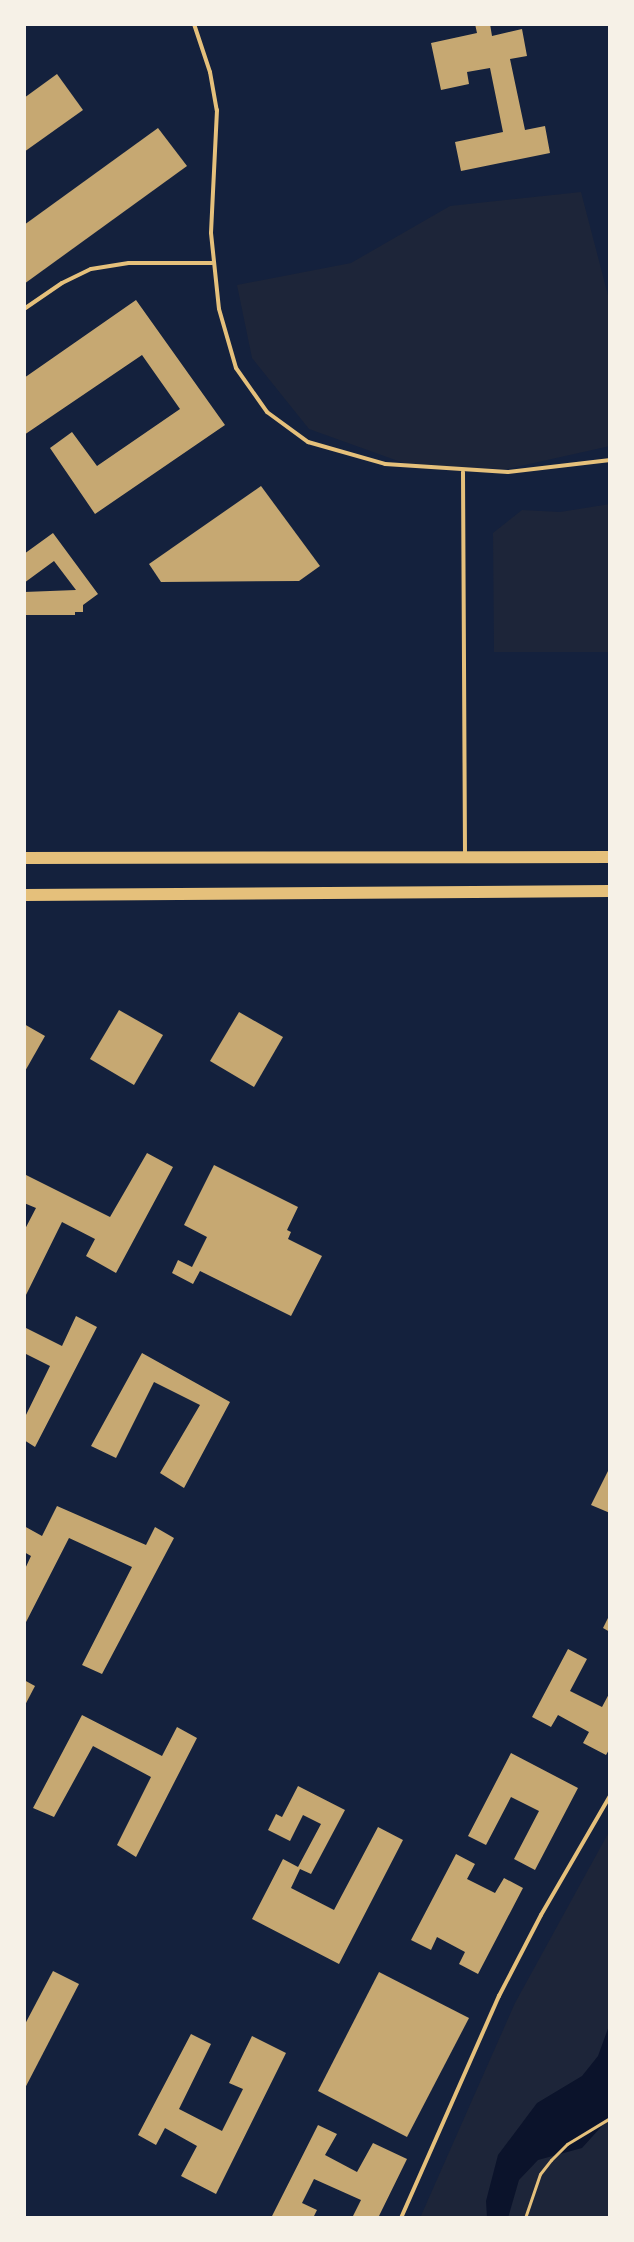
<!DOCTYPE html>
<html>
<head>
<meta charset="utf-8">
<style>
  body { margin:0 }
  #map { position:relative; width:634px; height:2242px; overflow:hidden; background:#14213d; font-family:Figtree,sans-serif }
  div>[style] { position:absolute }
  .green>* { inset:0; background:#1d2539 }
  .water>* { inset:0; background:#0b132b }
  .building>* { inset:0; background:#c6a872 }
  .path>* { height:3px; margin:-1.5px; padding:0 1.5px; transform-origin:1.5px; border-radius:1.5px; background:#e5c07b }
  .service>* { height:4px; margin:-2px; padding:0 2px; transform-origin:2px; border-radius:2px; background:#e5c07b }
  .primary>* { height:12px; margin:-6px; padding:0 6px; transform-origin:6px; border-radius:6px; background:#e5c07b }
  span { translate:-50% -50%; white-space:nowrap; text-align:center; line-height:1.15; -webkit-text-stroke:7px #f6f1e7; paint-order:stroke }
  .frame { position:absolute; inset:0; border:26px solid #f6f1e7; pointer-events:none }
</style>
</head>
<body>
<div id="map">
  <div class="green">
    <i style="clip-path:polygon(581px 192px,610px 303px,610px 446px,507px 469px,412px 466px,309px 429px,252px 358px,237px 285px,351px 263px,450px 206px)"></i>
    <i style="clip-path:polygon(610px 504px,610px 652px,494px 652px,493px 533px,522px 510px,560px 512px)"></i>
    <i style="clip-path:polygon(610px 1830px,610px 2218px,420px 2218px,515px 2003px)"></i>
  </div>
  <div class="water">
    <i style="clip-path:polygon(610px 2023px,610px 2117px,582px 2148px,538px 2160px,519px 2180px,508px 2218px,487px 2218px,486px 2201px,498px 2155px,537px 2103px,582px 2076px,598px 2056px)"></i>
  </div>
  <div class="building">
    <i style="clip-path:polygon(475px 24px,490px 24px,492px 36px,522px 29px,527px 56px,510px 59px,525px 130px,545px 126px,550px 153px,461px 171px,455px 142px,503px 132px,490px 68px,467px 72px,469px 84px,441px 90px,431px 43px,477px 33px)"></i>
    <i style="clip-path:polygon(57px 74px,83px 110px,24px 152px,24px 98px)"></i>
    <i style="clip-path:polygon(158px 128px,187px 166px,24px 284px,24px 225px)"></i>
    <i style="clip-path:polygon(136px 300px,225px 425px,95px 514px,50px 448px,72px 432px,97px 466px,180px 409px,142px 355px,24px 435px,24px 378px)"></i>
    <i style="clip-path:polygon(261px 486px,320px 566px,299px 581px,161px 582px,149px 564px)"></i>
    <i style="clip-path:polygon(53px 533px,98px 594px,83px 605px,83px 612px,75px 612px,75px 615px,24px 615px,24px 592px,76px 590px,54px 561px,24px 583px,24px 554px)"></i>
    <i style="clip-path:polygon(119px 1010px,163px 1035px,134px 1085px,90px 1059px)"></i>
    <i style="clip-path:polygon(239px 1012px,283px 1037px,254px 1087px,210px 1061px)"></i>
    <i style="clip-path:polygon(24px 1024px,45px 1036px,24px 1073px)"></i>
    <i style="clip-path:polygon(147px 1153px,173px 1167px,116px 1273px,86px 1256px,95px 1239px,62px 1222px,24px 1299px,24px 1231px,36px 1208px,24px 1203px,24px 1174px,110px 1217px)"></i>
    <i style="clip-path:polygon(214px 1165px,298px 1207px,287px 1230px,291px 1232px,288px 1239px,322px 1256px,291px 1316px,200px 1271px,193px 1284px,172px 1273px,178px 1260px,192px 1267px,207px 1237px,184px 1225px)"></i>
    <i style="clip-path:polygon(76px 1316px,97px 1327px,35px 1447px,24px 1440px,24px 1419px,50px 1366px,24px 1353px,24px 1327px,62px 1346px)"></i>
    <i style="clip-path:polygon(142px 1353px,230px 1402px,184px 1488px,160px 1473px,200px 1405px,154px 1382px,116px 1458px,91px 1446px)"></i>
    <i style="clip-path:polygon(610px 1467px,610px 1513px,591px 1505px)"></i>
    <i style="clip-path:polygon(57px 1506px,146px 1545px,155px 1527px,174px 1538px,102px 1674px,82px 1665px,132px 1567px,69px 1538px,24px 1626px,24px 1571px,31px 1556px,24px 1552px,24px 1526px,42px 1536px)"></i>
    <i style="clip-path:polygon(610px 1614px,610px 1632px,603px 1628px)"></i>
    <i style="clip-path:polygon(568px 1649px,587px 1659px,570px 1691px,602px 1707px,610px 1692px,610px 1748px,606px 1755px,583px 1743px,589px 1732px,558px 1715px,551px 1727px,532px 1717px)"></i>
    <i style="clip-path:polygon(24px 1680px,35px 1686px,24px 1707px)"></i>
    <i style="clip-path:polygon(82px 1715px,162px 1756px,177px 1727px,197px 1738px,136px 1857px,117px 1845px,151px 1777px,93px 1746px,54px 1817px,33px 1808px)"></i>
    <i style="clip-path:polygon(511px 1753px,578px 1788px,535px 1870px,514px 1859px,539px 1811px,511px 1797px,486px 1845px,468px 1836px)"></i>
    <i style="clip-path:polygon(298px 1786px,345px 1810px,311px 1874px,300px 1869px,291px 1888px,334px 1910px,378px 1827px,403px 1840px,339px 1964px,252px 1919px,283px 1859px,298px 1867px,321px 1824px,303px 1815px,290px 1841px,268px 1830px,276px 1814px,282px 1817px)"></i>
    <i style="clip-path:polygon(456px 1854px,475px 1864px,467px 1879px,495px 1893px,504px 1878px,523px 1888px,478px 1974px,459px 1964px,465px 1952px,437px 1937px,431px 1950px,411px 1940px)"></i>
    <i style="clip-path:polygon(53px 1971px,79px 1984px,24px 2090px,24px 2026px)"></i>
    <i style="clip-path:polygon(379px 1972px,469px 2018px,407px 2137px,318px 2091px)"></i>
    <i style="clip-path:polygon(191px 2034px,211px 2044px,179px 2109px,222px 2131px,243px 2089px,229px 2083px,252px 2036px,286px 2053px,216px 2194px,181px 2176px,197px 2146px,165px 2128px,156px 2145px,138px 2135px)"></i>
    <i style="clip-path:polygon(318px 2125px,337px 2134px,325px 2155px,357px 2172px,373px 2143px,407px 2159px,378px 2218px,352px 2218px,361px 2200px,314px 2179px,302px 2203px,317px 2210px,313px 2218px,271px 2218px)"></i>
  </div>
  <div class="path">
    <i style="left:525px;top:2218px;width:46px;rotate:-71.2deg"></i>
    <i style="left:540px;top:2174px;width:18px;rotate:-52deg"></i>
    <i style="left:551px;top:2160px;width:23px;rotate:-45deg"></i>
    <i style="left:567px;top:2144px;width:50px;rotate:-31.2deg"></i>
  </div>
  <div class="service">
    <i style="left:194px;top:24px;width:51px;rotate:71.6deg"></i>
    <i style="left:210px;top:72px;width:39px;rotate:80deg"></i>
    <i style="left:217px;top:110px;width:123px;rotate:92.8deg"></i>
    <i style="left:211px;top:233px;width:76px;rotate:84deg"></i>
    <i style="left:219px;top:309px;width:61px;rotate:73.9deg"></i>
    <i style="left:236px;top:368px;width:54px;rotate:54.8deg"></i>
    <i style="left:267px;top:412px;width:51px;rotate:36.2deg"></i>
    <i style="left:308px;top:442px;width:80px;rotate:15.9deg"></i>
    <i style="left:385px;top:464px;width:123px;rotate:3.7deg"></i>
    <i style="left:508px;top:472px;width:103px;rotate:-6.7deg"></i>
    <i style="left:24px;top:309px;width:46px;rotate:-34.4deg"></i>
    <i style="left:62px;top:283px;width:32px;rotate:-26deg"></i>
    <i style="left:91px;top:269px;width:38px;rotate:-9deg"></i>
    <i style="left:129px;top:263px;width:83px"></i>
    <i style="left:463px;top:472px;width:382px;rotate:89.7deg"></i>
    <i style="left:401px;top:2218px;width:243px;rotate:-66.2deg"></i>
    <i style="left:499px;top:1996px;width:91px;rotate:-62.6deg"></i>
    <i style="left:541px;top:1915px;width:138px;rotate:-59.9deg"></i>
  </div>
  <div class="primary">
    <i style="left:24px;top:858px;width:586px;rotate:-0.1deg"></i>
    <i style="left:24px;top:895px;width:586px;rotate:-0.39deg"></i>
  </div>
  <div class="frame"></div>
</div>
</body>
</html>
